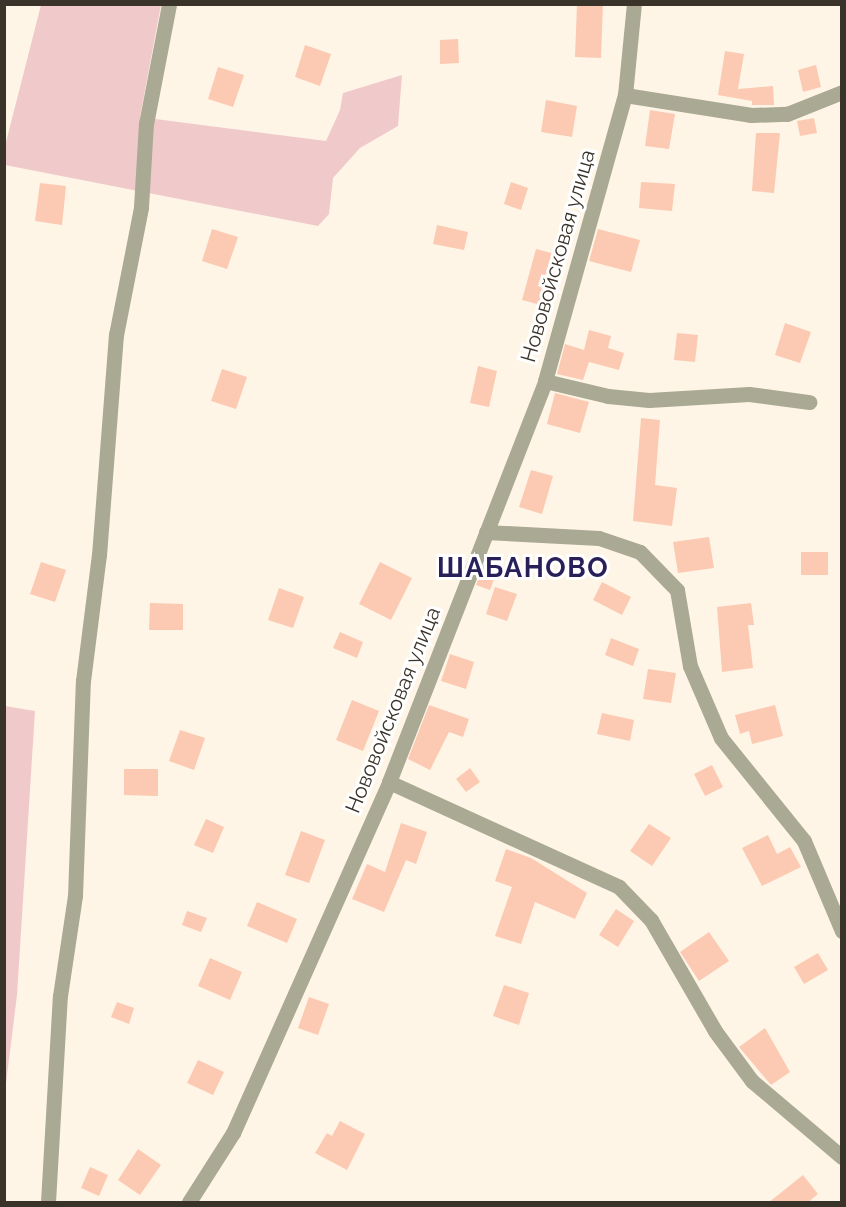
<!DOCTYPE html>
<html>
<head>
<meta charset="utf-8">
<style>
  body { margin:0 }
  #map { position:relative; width:846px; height:1207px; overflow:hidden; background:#fff5e6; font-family:Raleway,sans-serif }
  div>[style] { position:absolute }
  .green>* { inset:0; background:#f0cacb }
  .building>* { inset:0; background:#fccab2 }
  .minor>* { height:15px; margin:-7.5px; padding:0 7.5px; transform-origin:7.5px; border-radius:7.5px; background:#a9a994 }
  span { translate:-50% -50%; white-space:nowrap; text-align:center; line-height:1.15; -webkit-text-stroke:6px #fff; paint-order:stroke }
  .street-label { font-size:21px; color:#3a332a }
  .district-label { font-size:27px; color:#291f59; font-weight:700; letter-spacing:1.5px }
  .frame { position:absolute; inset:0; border:6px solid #3a332a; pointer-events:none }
</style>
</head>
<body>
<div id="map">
  <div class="green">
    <i style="clip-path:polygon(41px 5px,161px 5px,140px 117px,326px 141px,340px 110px,343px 93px,402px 75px,398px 126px,360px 148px,333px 178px,329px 214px,318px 226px,5px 165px,5px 146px)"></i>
    <i style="clip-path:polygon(5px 706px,35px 711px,17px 995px,5px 1092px)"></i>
  </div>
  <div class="building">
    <i style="clip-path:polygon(577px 4px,603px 4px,601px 58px,575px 57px)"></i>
    <i style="clip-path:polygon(458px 39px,459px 63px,440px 64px,440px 40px)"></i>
    <i style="clip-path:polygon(305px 45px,331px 54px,320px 86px,295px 77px)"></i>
    <i style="clip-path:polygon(725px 51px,744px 54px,738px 89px,773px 86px,774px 105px,752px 105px,752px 101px,718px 95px)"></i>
    <i style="clip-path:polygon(816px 65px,821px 87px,803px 92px,798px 70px)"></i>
    <i style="clip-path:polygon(218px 67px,244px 75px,233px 107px,208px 99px)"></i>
    <i style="clip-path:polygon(546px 100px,577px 106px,572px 137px,541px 132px)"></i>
    <i style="clip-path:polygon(650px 110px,675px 114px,669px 149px,645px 146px)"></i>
    <i style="clip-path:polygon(814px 118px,817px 133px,800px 136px,797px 121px)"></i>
    <i style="clip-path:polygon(756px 133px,780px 133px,774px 193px,752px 191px)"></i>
    <i style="clip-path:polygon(511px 182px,528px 188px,521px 210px,504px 204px)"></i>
    <i style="clip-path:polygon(641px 182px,675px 184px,672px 211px,639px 208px)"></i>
    <i style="clip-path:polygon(40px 183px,66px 186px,62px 225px,35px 221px)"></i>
    <i style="clip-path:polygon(437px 225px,468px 232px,464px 250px,433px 244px)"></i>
    <i style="clip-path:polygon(212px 229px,238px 237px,227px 269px,202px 261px)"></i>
    <i style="clip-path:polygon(598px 229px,640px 240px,631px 272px,589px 261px)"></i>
    <i style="clip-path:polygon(536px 249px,555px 254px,541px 305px,522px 300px)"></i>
    <i style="clip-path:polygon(785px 323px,811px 332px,800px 363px,775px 355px)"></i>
    <i style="clip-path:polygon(589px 330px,611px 336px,608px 348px,624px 353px,619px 370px,589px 362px,583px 380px,557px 374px,565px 344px,584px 350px)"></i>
    <i style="clip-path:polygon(677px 333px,698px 335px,695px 362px,674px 360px)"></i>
    <i style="clip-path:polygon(478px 366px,497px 371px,489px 407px,470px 403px)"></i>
    <i style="clip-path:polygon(222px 369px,247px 377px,236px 409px,211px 401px)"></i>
    <i style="clip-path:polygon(555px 393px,589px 402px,580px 433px,547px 424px)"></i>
    <i style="clip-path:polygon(641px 418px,660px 420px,655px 485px,677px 488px,672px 526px,633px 521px)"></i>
    <i style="clip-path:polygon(531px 470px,553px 476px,542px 514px,519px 507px)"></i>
    <i style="clip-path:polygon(709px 537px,714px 568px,678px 573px,673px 542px)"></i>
    <i style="clip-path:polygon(801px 552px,828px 552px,828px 575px,801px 575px)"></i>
    <i style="clip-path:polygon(486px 558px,500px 563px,490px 590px,476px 585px)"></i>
    <i style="clip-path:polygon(41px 562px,66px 570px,55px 602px,30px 594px)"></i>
    <i style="clip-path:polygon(380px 562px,412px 578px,391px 620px,359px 604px)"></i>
    <i style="clip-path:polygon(602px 582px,631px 597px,622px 615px,593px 600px)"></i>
    <i style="clip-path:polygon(495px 587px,517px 594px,507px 621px,486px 614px)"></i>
    <i style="clip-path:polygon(279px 588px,304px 597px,293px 628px,268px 620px)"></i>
    <i style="clip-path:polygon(150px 603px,183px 604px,183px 630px,149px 630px)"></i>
    <i style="clip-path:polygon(751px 603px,754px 625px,748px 625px,753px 668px,722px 672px,717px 607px)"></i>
    <i style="clip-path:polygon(340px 632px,363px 642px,357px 658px,333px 648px)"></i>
    <i style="clip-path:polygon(611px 638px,639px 649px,633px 666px,605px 655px)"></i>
    <i style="clip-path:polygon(450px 654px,474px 662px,466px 689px,441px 681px)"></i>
    <i style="clip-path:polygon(648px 669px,676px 673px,671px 703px,643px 699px)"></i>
    <i style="clip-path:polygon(352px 700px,379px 711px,363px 751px,336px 740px)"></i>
    <i style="clip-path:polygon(429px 705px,469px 719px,463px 737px,449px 732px,430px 770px,408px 759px)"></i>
    <i style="clip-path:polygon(775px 705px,783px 736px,752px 744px,749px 731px,740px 734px,735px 715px)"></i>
    <i style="clip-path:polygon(602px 713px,634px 720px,630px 741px,597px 734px)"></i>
    <i style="clip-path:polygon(180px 730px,205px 738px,194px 770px,169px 761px)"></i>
    <i style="clip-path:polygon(712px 765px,723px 787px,705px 796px,694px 774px)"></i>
    <i style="clip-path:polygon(470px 768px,480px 782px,466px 792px,456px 779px)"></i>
    <i style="clip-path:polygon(124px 769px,158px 769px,158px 796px,124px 795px)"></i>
    <i style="clip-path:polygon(206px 819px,224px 827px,213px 853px,194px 845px)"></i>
    <i style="clip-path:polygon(401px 823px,427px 832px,416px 864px,406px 860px,384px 912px,352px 899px,367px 864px,385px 872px)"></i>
    <i style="clip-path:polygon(649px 824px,671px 838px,652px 866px,630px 851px)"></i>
    <i style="clip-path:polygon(301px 831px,325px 840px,309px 883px,285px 875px)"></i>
    <i style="clip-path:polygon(768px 835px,777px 854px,790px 847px,801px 867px,762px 886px,742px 848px)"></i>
    <i style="clip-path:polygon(506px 849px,531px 858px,587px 893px,575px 919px,535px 902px,521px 944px,495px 936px,512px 887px,495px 881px)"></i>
    <i style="clip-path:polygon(257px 902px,297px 919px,287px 943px,247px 926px)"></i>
    <i style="clip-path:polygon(616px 909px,634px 921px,618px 947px,599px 935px)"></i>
    <i style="clip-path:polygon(187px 911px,207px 918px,201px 932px,182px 925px)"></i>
    <i style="clip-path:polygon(709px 932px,729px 961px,699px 981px,680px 952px)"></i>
    <i style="clip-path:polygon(818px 953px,828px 970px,804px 984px,794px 967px)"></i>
    <i style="clip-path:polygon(210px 958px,242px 972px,230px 1000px,198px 986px)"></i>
    <i style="clip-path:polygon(504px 985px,529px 993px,519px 1025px,493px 1016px)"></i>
    <i style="clip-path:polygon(309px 997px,329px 1004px,318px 1035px,298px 1028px)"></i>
    <i style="clip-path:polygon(117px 1002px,134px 1008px,129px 1024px,111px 1017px)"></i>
    <i style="clip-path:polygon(765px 1028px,790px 1072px,771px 1085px,739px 1047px)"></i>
    <i style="clip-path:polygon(198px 1060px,224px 1072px,213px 1095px,187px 1083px)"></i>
    <i style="clip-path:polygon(340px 1121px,365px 1134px,347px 1170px,315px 1153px,327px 1133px,332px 1136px)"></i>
    <i style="clip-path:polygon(138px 1149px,161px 1165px,140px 1195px,118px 1180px)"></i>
    <i style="clip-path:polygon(90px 1167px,108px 1175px,99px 1196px,81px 1188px)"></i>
    <i style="clip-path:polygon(803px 1175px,818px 1194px,807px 1203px,768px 1203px)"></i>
  </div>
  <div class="minor">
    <i style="left:625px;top:95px;width:128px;rotate:9deg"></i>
    <i style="left:751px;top:115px;width:36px;rotate:-2deg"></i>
    <i style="left:787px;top:114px;width:59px;rotate:-21.8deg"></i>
    <i style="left:545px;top:381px;width:65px;rotate:13.4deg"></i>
    <i style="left:608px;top:396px;width:41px;rotate:5.6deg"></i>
    <i style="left:649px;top:400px;width:100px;rotate:-3.4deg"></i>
    <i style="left:749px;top:394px;width:61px;rotate:7.6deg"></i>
    <i style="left:486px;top:532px;width:113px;rotate:3deg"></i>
    <i style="left:599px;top:538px;width:43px;rotate:18.9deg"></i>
    <i style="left:640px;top:552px;width:53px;rotate:45.8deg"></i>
    <i style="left:677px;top:590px;width:77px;rotate:80.3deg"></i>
    <i style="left:690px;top:666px;width:78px;rotate:66.7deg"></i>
    <i style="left:721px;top:738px;width:132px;rotate:51.1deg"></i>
    <i style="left:804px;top:841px;width:98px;rotate:67.1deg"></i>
    <i style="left:389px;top:782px;width:253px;rotate:24.5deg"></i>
    <i style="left:619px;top:887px;width:46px;rotate:45.9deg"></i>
    <i style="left:651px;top:920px;width:128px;rotate:60deg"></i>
    <i style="left:715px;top:1031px;width:62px;rotate:53.5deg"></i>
    <i style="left:752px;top:1081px;width:118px;rotate:40.2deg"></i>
    <i style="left:48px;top:1202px;width:206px;rotate:-86.7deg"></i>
    <i style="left:60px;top:996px;width:101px;rotate:-81.5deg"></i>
    <i style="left:75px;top:896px;width:215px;rotate:-87.9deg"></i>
    <i style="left:83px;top:681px;width:127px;rotate:-82.8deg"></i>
    <i style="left:99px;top:555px;width:221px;rotate:-85.6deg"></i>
    <i style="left:116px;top:335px;width:130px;rotate:-78.9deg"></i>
    <i style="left:141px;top:207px;width:83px;rotate:-86.6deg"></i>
    <i style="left:146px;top:124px;width:122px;rotate:-79.1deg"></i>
    <i style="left:189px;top:1202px;width:82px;rotate:-57.5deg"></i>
    <i style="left:233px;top:1133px;width:384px;rotate:-66deg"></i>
    <i style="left:389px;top:782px;width:430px;rotate:-68.7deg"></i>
    <i style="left:545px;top:381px;width:297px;rotate:-74.4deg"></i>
    <i style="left:625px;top:95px;width:91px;rotate:-84.4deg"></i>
  </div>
  <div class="street-label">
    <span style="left:558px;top:256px;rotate:-74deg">Нововойсковая улица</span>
    <span style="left:393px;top:710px;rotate:-68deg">Нововойсковая улица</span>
  </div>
  <div class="district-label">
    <span style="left:523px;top:568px">ШАБАНОВО</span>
  </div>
  <div class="frame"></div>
</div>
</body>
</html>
